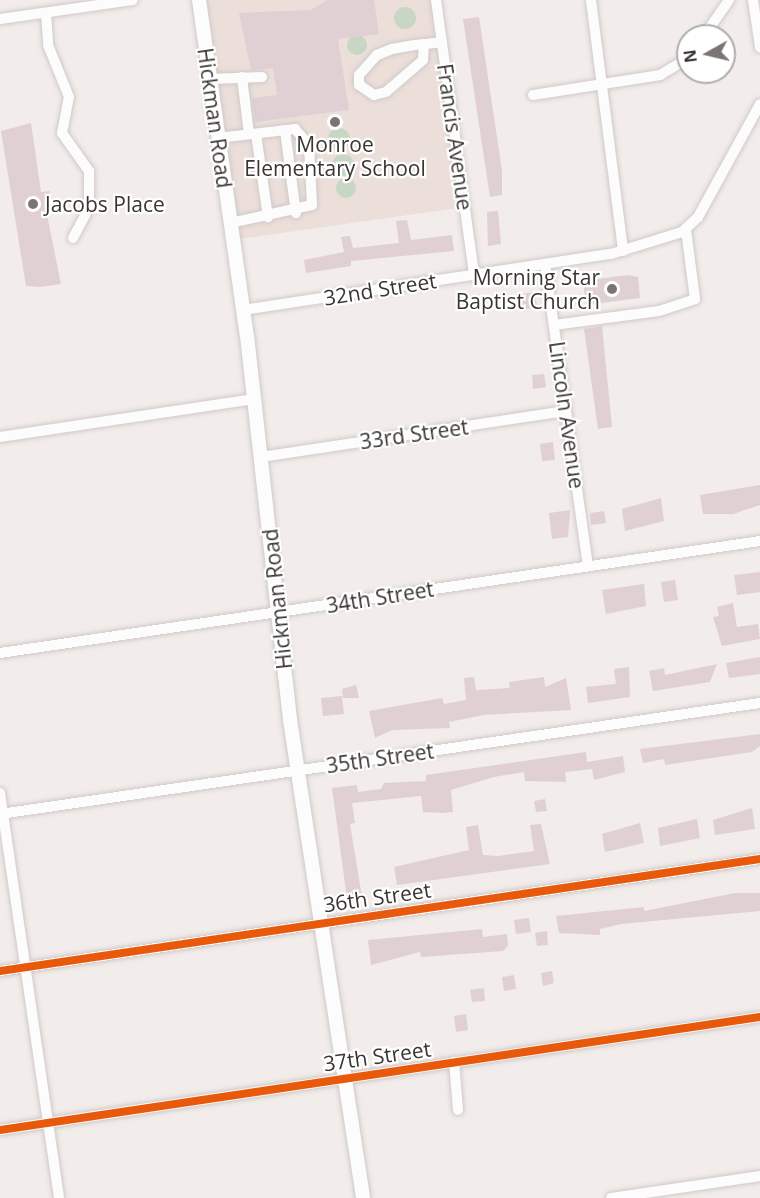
<!DOCTYPE html>
<html>
<head>
<meta charset="utf-8">
<style>
  body { margin:0 }
  #map { position:relative; width:760px; height:1198px; overflow:hidden; background:#f2ecea; font-family:"Open Sans",sans-serif }
  div>[style] { position:absolute }
  .built>* { inset:0; background:#ecdfda }
  .green>* { inset:0; background:#c7d7c4 }
  .round { border-radius:50% }
  .building>* { inset:0; background:#e0d0d3 }
  .roads { filter:drop-shadow(0 0 2px #cfcac9) drop-shadow(0 0 2px #cfcac9) }
  .minor>* { height:10px; margin:-5px; padding:0 5px; transform-origin:5px; border-radius:5px; background:#fdfcfc }
  .major>* { height:14px; margin:-7px; padding:0 7px; transform-origin:7px; border-radius:7px; background:#fdfcfc }
  .cycleway>* { height:8px; margin:-4px; padding:0 4px; transform-origin:4px; border-radius:4px; background:#e8590c }
  .dots>* { width:16px; height:16px; translate:-50% -50%; box-sizing:border-box; border:3px solid #fff; border-radius:50% }
  span { translate:-50% -50%; white-space:nowrap; text-align:center; line-height:1.15; -webkit-text-stroke:4.5px #fff; paint-order:stroke }
  .street-label { font-size:21px; color:#393533 }
  .poi-label { font-size:21px; color:#393533 }
  .left { translate:0 -50%; text-align:left }
  .right { translate:-100% -50%; text-align:right }
  .north { position:absolute; left:676px; top:24px; width:60px; height:60px; box-sizing:border-box; background:#fff; border:2px solid #b0aead; border-radius:50%; rotate:262deg; font-size:16px; font-weight:700; line-height:24px; text-align:center; color:#393533 }
  .north::after { content:''; display:block; margin:auto; width:21px; height:27px; background:#7a7573; clip-path:polygon(50% 0,100% 100%,50% 72%,0 100%) }
</style>
</head>
<body>
<div id="map">
  <div class="built">
    <i style="clip-path:polygon(199px 0,436px 0,465px 207px,233px 240px)"></i>
  </div>
  <div class="green">
    <i class="round" style="left:394px;top:7px;width:22px;height:22px"></i>
    <i class="round" style="left:347px;top:35px;width:20px;height:20px"></i>
    <i class="round" style="left:328px;top:128px;width:22px;height:22px"></i>
    <i class="round" style="left:332px;top:154px;width:22px;height:22px"></i>
    <i class="round" style="left:336px;top:178px;width:20px;height:20px"></i>
  </div>
  <div class="building">
    <i style="clip-path:polygon(328px 0,374px 0,379px 34px,338px 39px,349px 110px,255px 122px,252px 98px,277px 95px,273px 68px,251px 70px,239px 13px,310px 10px)"></i>
    <i style="clip-path:polygon(479px 17px,502px 171px,502px 195px,490px 197px,463px 19px)"></i>
    <i style="clip-path:polygon(31px 123px,41px 192px,50px 191px,48px 220px,61px 284px,40px 287px,26px 286px,1px 131px)"></i>
    <i style="clip-path:polygon(498px 211px,501px 244px,488px 246px,487px 212px)"></i>
    <i style="clip-path:polygon(407px 220px,411px 240px,452px 235px,454px 251px,351px 261px,351px 266px,306px 273px,304px 260px,344px 252px,341px 237px,350px 236px,353px 248px,399px 243px,396px 221px)"></i>
    <i style="clip-path:polygon(628px 275px,638px 277px,640px 298px,586px 305px,583px 281px)"></i>
    <i style="clip-path:polygon(535px 292px,537px 308px,523px 309px,521px 294px)"></i>
    <i style="clip-path:polygon(602px 326px,612px 427px,598px 429px,584px 329px)"></i>
    <i style="clip-path:polygon(544px 374px,546px 387px,533px 389px,532px 375px)"></i>
    <i style="clip-path:polygon(553px 442px,555px 460px,542px 461px,540px 444px)"></i>
    <i style="clip-path:polygon(760px 485px,760px 505px,733px 514px,703px 514px,700px 495px)"></i>
    <i style="clip-path:polygon(661px 498px,664px 521px,625px 531px,622px 509px)"></i>
    <i style="clip-path:polygon(570px 510px,568px 537px,552px 539px,549px 513px)"></i>
    <i style="clip-path:polygon(604px 511px,606px 523px,591px 525px,590px 513px)"></i>
    <i style="clip-path:polygon(760px 572px,760px 592px,737px 595px,734px 575px)"></i>
    <i style="clip-path:polygon(675px 580px,678px 600px,664px 602px,661px 582px)"></i>
    <i style="clip-path:polygon(644px 584px,646px 606px,606px 614px,602px 590px)"></i>
    <i style="clip-path:polygon(733px 603px,737px 627px,758px 624px,760px 639px,722px 646px,713px 617px,719px 616px,717px 607px)"></i>
    <i style="clip-path:polygon(760px 657px,760px 674px,729px 678px,726px 663px)"></i>
    <i style="clip-path:polygon(717px 664px,710px 682px,653px 691px,649px 671px,664px 668px,665px 675px)"></i>
    <i style="clip-path:polygon(629px 667px,630px 697px,588px 703px,586px 687px,616px 684px,614px 669px)"></i>
    <i style="clip-path:polygon(474px 677px,476px 690px,510px 688px,509px 682px,544px 677px,545px 687px,566px 678px,571px 710px,484px 715px,449px 722px,450px 728px,392px 730px,375px 738px,369px 711px,442px 698px,444px 704px,466px 700px,464px 678px)"></i>
    <i style="clip-path:polygon(356px 685px,359px 698px,343px 698px,342px 689px)"></i>
    <i style="clip-path:polygon(342px 696px,344px 714px,323px 716px,321px 698px)"></i>
    <i style="clip-path:polygon(760px 734px,760px 746px,752px 752px,665px 765px,664px 759px,643px 763px,640px 749px)"></i>
    <i style="clip-path:polygon(586px 752px,587px 762px,623px 756px,625px 772px,594px 780px,592px 769px,565px 772px,566px 782px,525px 781px,524px 772px,494px 777px,451px 790px,453px 812px,442px 813px,423px 812px,421px 796px,352px 803px,355px 823px,350px 824px,362px 897px,347px 899px,332px 788px,357px 785px,358px 792px,381px 789px,384px 783px,426px 781px,426px 775px)"></i>
    <i style="clip-path:polygon(545px 799px,547px 811px,536px 812px,534px 801px)"></i>
    <i style="clip-path:polygon(752px 808px,755px 829px,715px 835px,713px 820px)"></i>
    <i style="clip-path:polygon(697px 819px,700px 838px,660px 846px,658px 828px)"></i>
    <i style="clip-path:polygon(640px 823px,644px 843px,605px 852px,602px 834px)"></i>
    <i style="clip-path:polygon(541px 824px,550px 864px,397px 885px,394px 867px,469px 850px,466px 827px,478px 825px,483px 855px,498px 856px,534px 851px,530px 825px)"></i>
    <i style="clip-path:polygon(735px 893px,760px 893px,760px 911px,621px 924px,600px 929px,600px 935px,559px 933px,556px 916px,644px 907px,644px 911px)"></i>
    <i style="clip-path:polygon(529px 918px,531px 932px,516px 934px,514px 920px)"></i>
    <i style="clip-path:polygon(482px 929px,483px 937px,507px 934px,508px 946px,503px 951px,421px 957px,420px 952px,371px 965px,368px 940px)"></i>
    <i style="clip-path:polygon(547px 931px,548px 945px,537px 946px,535px 933px)"></i>
    <i style="clip-path:polygon(552px 971px,554px 983px,543px 986px,541px 973px)"></i>
    <i style="clip-path:polygon(514px 975px,516px 989px,504px 991px,502px 977px)"></i>
    <i style="clip-path:polygon(484px 988px,485px 1001px,472px 1002px,470px 990px)"></i>
    <i style="clip-path:polygon(466px 1014px,468px 1030px,456px 1032px,454px 1016px)"></i>
  </div>
  <div class="roads">
    <div class="minor">
      <i style="left:436px;top:0;width:278px;rotate:82.1deg"></i>
      <i style="left:591px;top:0;width:253px;rotate:82.7deg"></i>
      <i style="left:753px;top:0;width:48px;rotate:81.5deg"></i>
      <i style="left:46px;top:13px;width:32px;rotate:86deg"></i>
      <i style="left:48px;top:45px;width:56px;rotate:68deg"></i>
      <i style="left:69px;top:97px;width:37px;rotate:101deg"></i>
      <i style="left:62px;top:133px;width:47px;rotate:54.6deg"></i>
      <i style="left:89px;top:171px;width:37px;rotate:90deg"></i>
      <i style="left:89px;top:208px;width:34px;rotate:118deg"></i>
      <i style="left:0;top:19px;width:134px;rotate:-8.1deg"></i>
      <i style="left:704px;top:36px;width:44px;rotate:-55.2deg"></i>
      <i style="left:424px;top:44px;width:16px;rotate:94deg"></i>
      <i style="left:423px;top:60px;width:49px;rotate:139.1deg"></i>
      <i style="left:386px;top:92px;width:12px;rotate:166deg"></i>
      <i style="left:374px;top:95px;width:18px;rotate:-146deg"></i>
      <i style="left:359px;top:85px;width:10px;rotate:-90deg"></i>
      <i style="left:359px;top:75px;width:27px;rotate:-48deg"></i>
      <i style="left:377px;top:55px;width:16px;rotate:-22deg"></i>
      <i style="left:392px;top:49px;width:23px;rotate:-10deg"></i>
      <i style="left:415px;top:45px;width:27px;rotate:-6deg"></i>
      <i style="left:242px;top:77px;width:57px;rotate:83deg"></i>
      <i style="left:210px;top:79px;width:52px;rotate:-2.2deg"></i>
      <i style="left:533px;top:95px;width:129px;rotate:-8.9deg"></i>
      <i style="left:660px;top:75px;width:33px;rotate:-31deg"></i>
      <i style="left:285px;top:130px;width:84px;rotate:82.5deg"></i>
      <i style="left:256px;top:134px;width:84px;rotate:81.8deg"></i>
      <i style="left:218px;top:138px;width:78px;rotate:-6.7deg"></i>
      <i style="left:295px;top:129px;width:21px;rotate:49deg"></i>
      <i style="left:309px;top:145px;width:60px;rotate:87.1deg"></i>
      <i style="left:312px;top:205px;width:84px;rotate:167.6deg"></i>
      <i style="left:545px;top:264px;width:305px;rotate:81.9deg"></i>
      <i style="left:243px;top:310px;width:372px;rotate:-8.7deg"></i>
      <i style="left:611px;top:254px;width:74px;rotate:-17.2deg"></i>
      <i style="left:682px;top:232px;width:22px;rotate:-43deg"></i>
      <i style="left:698px;top:217px;width:129px;rotate:-61.2deg"></i>
      <i style="left:554px;top:325px;width:106px;rotate:-7.6deg"></i>
      <i style="left:659px;top:311px;width:38px;rotate:-18deg"></i>
      <i style="left:695px;top:299px;width:70px;rotate:-97.4deg"></i>
      <i style="left:0;top:437px;width:257px;rotate:-8.5deg"></i>
      <i style="left:261px;top:457px;width:308px;rotate:-8.6deg"></i>
      <i style="left:0;top:653px;width:768px;rotate:-8.38deg"></i>
      <i style="left:0;top:793px;width:409px;rotate:81.7deg"></i>
      <i style="left:0;top:814px;width:768px;rotate:-8.31deg"></i>
      <i style="left:0;top:971px;width:768px;rotate:-8.38deg"></i>
      <i style="left:454px;top:1062px;width:48px;rotate:85.2deg"></i>
      <i style="left:0;top:1130px;width:768px;rotate:-8.46deg"></i>
      <i style="left:611px;top:1198px;width:151px;rotate:-8.4deg"></i>
    </div>
    <div class="major">
      <i style="left:199px;top:0;width:339px;rotate:81.9deg"></i>
      <i style="left:247px;top:336px;width:386px;rotate:83.6deg"></i>
      <i style="left:290px;top:720px;width:484px;rotate:81.3deg"></i>
    </div>
  </div>
  <div class="cycleway">
    <i style="left:0;top:971px;width:768px;rotate:-8.38deg"></i>
    <i style="left:0;top:1130px;width:768px;rotate:-8.46deg"></i>
  </div>
  <div class="dots">
    <i style="left:335px;top:122px;background:#7a7573"></i>
    <i style="left:33px;top:204px;background:#7a7573"></i>
    <i style="left:612px;top:289px;background:#7a7573"></i>
  </div>
  <div class="street-label">
    <span style="left:215px;top:118px;rotate:82deg">Hickman Road</span>
    <span style="left:455px;top:137px;rotate:82deg">Francis Avenue</span>
    <span style="left:380px;top:289px;rotate:-9deg">32nd Street</span>
    <span style="left:567px;top:415px;rotate:82deg">Lincoln Avenue</span>
    <span style="left:414px;top:434px;rotate:-8deg">33rd Street</span>
    <span style="left:380px;top:597px;rotate:-9deg">34th Street</span>
    <span style="left:277px;top:599px;rotate:-96deg">Hickman Road</span>
    <span style="left:380px;top:758px;rotate:-8deg">35th Street</span>
    <span style="left:377px;top:897px;rotate:-8deg">36th Street</span>
    <span style="left:377px;top:1056px;rotate:-8deg">37th Street</span>
  </div>
  <div class="poi-label">
    <span style="left:335px;top:156px">Monroe<br>Elementary School</span>
    <span class="left" style="left:45px;top:204px">Jacobs Place</span>
    <span class="right" style="left:600px;top:289px">Morning Star<br>Baptist Church</span>
  </div>
  <div class="north">N</div>
</div>
</body>
</html>
